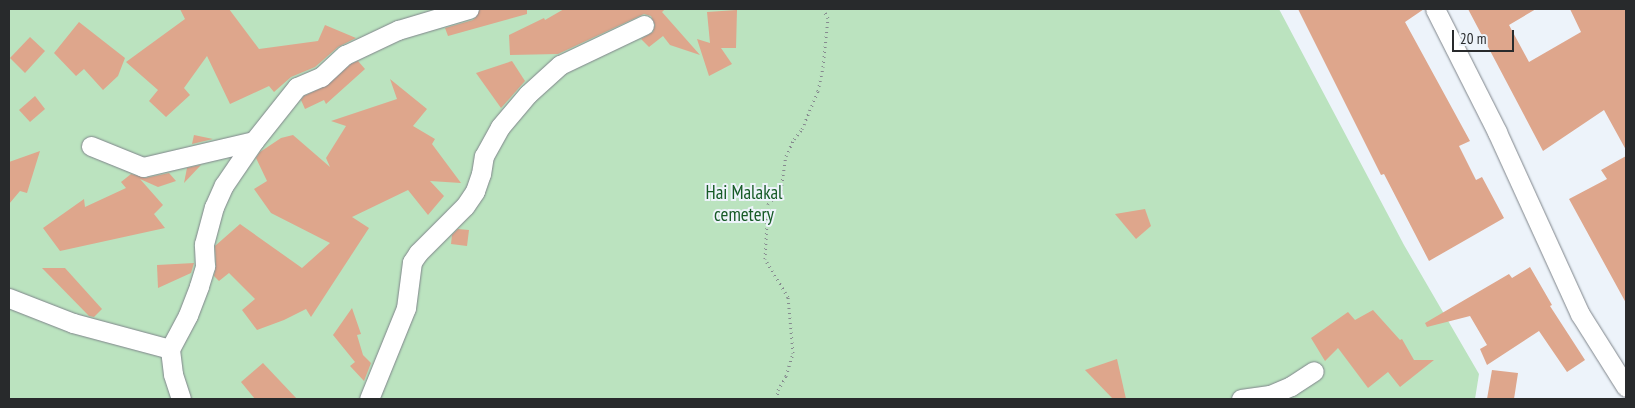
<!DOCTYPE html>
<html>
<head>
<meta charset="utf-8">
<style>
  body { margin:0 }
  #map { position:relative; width:1635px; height:408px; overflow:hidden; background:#edf3fa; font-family:"PT Sans Narrow",sans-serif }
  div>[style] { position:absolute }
  .green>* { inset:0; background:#bbe3bf }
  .building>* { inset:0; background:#dea68c }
  .path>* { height:3px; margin-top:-1.5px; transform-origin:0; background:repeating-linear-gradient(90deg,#868a8f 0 1px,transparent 0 5px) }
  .roads { filter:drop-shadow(0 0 1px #7e848a) drop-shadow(0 0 1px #7e848a) }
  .street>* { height:19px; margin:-9.5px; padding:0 9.5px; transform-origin:9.5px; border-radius:9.5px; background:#fff }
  span { translate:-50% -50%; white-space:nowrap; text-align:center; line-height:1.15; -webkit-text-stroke:4px #edf3fa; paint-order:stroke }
  .park-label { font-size:19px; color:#165a26 }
  .frame { position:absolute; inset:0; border:10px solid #282a2c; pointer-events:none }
  .scale { position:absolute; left:1452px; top:30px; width:62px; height:22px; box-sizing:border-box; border:2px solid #282a2c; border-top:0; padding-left:6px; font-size:15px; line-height:18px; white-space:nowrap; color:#282a2c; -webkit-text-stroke:4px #edf3fa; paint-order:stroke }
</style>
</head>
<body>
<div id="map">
  <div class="green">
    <i style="clip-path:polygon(9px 9px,1279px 9px,1404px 245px,1479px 374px,1475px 399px,9px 399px)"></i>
  </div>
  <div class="building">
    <i style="clip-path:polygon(180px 9px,229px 9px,259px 49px,318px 41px,325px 25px,356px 38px,338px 47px,315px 67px,291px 77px,274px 92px,269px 86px,230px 104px,207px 56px,184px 88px,190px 95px,166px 117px,149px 101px,158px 90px,126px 62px,185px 19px)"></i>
    <i style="clip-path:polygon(480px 9px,527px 9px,527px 14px,448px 36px,445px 28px,473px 20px,477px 16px)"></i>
    <i style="clip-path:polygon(564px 9px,665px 9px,662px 12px,700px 55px,670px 45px,663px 36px,649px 47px,641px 39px,653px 32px,655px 25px,651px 16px,644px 14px,558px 54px,510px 55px,509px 35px,544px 18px,545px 20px)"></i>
    <i style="clip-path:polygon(1298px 9px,1424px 9px,1405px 22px,1470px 141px,1459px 146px,1476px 180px,1482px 177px,1504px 218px,1429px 261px,1384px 174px,1381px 175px)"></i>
    <i style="clip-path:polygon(1468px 9px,1536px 9px,1509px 25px,1529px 62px,1581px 32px,1570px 9px,1626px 9px,1626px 150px,1604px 110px,1543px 151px)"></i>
    <i style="clip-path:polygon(737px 10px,736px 48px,721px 48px,732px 64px,709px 76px,697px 39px,710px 43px,707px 12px)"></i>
    <i style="clip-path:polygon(79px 22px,125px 58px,118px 76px,103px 90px,84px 69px,76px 76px,54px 53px)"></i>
    <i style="clip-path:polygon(30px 37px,45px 51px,25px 73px,10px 58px)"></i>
    <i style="clip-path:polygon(358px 61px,365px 69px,326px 104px,324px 100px,305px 109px,301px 100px,304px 96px,328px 85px,351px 64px)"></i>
    <i style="clip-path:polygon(512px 61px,525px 81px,501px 108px,476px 73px)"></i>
    <i style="clip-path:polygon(390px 79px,427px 109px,413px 126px,435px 139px,432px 144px,461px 183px,430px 181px,444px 196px,428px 215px,408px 190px,352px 217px,369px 228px,311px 317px,306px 309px,284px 320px,257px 330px,242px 310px,255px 299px,229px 273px,219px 281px,214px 276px,216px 266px,215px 246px,240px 224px,302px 268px,330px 243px,271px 213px,254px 189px,267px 181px,256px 158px,260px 152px,281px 138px,293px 135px,330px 167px,326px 158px,346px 126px,331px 121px,397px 99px)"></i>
    <i style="clip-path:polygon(35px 96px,45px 109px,30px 122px,19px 110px)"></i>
    <i style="clip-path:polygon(194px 135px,213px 139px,192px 144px)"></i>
    <i style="clip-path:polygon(40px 151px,27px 193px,20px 191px,9px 204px,9px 162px)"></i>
    <i style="clip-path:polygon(1626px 156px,1626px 303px,1569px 199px,1607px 179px,1601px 170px)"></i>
    <i style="clip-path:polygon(201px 165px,184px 183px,187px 168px)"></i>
    <i style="clip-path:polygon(169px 173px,176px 181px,158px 187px,140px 179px,163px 205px,154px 214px,165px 228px,60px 251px,43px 228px,84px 199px,85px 207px,126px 188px,121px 182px,131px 174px,145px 178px)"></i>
    <i style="clip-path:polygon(1145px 209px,1151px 226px,1136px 239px,1115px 214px)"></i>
    <i style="clip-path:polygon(458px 229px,469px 230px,467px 246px,451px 244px,452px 235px)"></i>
    <i style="clip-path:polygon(194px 263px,191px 273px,158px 288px,157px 265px)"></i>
    <i style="clip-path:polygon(1530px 267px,1552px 305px,1550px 306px,1585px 360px,1567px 372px,1539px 331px,1487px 365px,1480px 349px,1487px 345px,1470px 316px,1427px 327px,1425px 323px,1509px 274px,1512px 278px)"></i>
    <i style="clip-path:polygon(42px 268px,65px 268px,102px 309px,94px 317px,89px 316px)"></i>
    <i style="clip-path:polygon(352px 308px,361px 334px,357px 335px,363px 355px,371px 363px,364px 381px,350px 366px,355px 362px,333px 335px)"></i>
    <i style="clip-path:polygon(1373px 310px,1400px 340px,1402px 339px,1414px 360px,1434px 360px,1400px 387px,1388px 372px,1368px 388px,1338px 348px,1325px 361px,1311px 338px,1348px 312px,1355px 320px)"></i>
    <i style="clip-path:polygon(1117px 359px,1126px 399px,1113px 399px,1085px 370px)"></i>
    <i style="clip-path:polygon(263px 363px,297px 399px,255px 399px,241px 382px)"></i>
    <i style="clip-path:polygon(1492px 370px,1518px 373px,1514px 399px,1487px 399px)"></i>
  </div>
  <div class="path">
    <i style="left:777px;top:399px;width:9px;rotate:-84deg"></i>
    <i style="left:778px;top:390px;width:16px;rotate:-60deg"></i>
    <i style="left:786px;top:376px;width:24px;rotate:-73deg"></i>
    <i style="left:793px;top:353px;width:56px;rotate:-95.1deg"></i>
    <i style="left:788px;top:297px;width:44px;rotate:-121.2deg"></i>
    <i style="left:765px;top:259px;width:55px;rotate:-86.9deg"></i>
    <i style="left:768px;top:204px;width:19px;rotate:-47deg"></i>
    <i style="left:781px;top:190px;width:34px;rotate:-82deg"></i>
    <i style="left:786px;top:156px;width:19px;rotate:-65deg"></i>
    <i style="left:794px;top:139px;width:13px;rotate:-51deg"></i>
    <i style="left:802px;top:129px;width:41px;rotate:-67.2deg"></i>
    <i style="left:818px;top:91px;width:25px;rotate:-78deg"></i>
    <i style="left:823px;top:67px;width:49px;rotate:-84.2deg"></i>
    <i style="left:828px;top:18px;width:10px;rotate:-119deg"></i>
  </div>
  <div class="roads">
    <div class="street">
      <i style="left:1435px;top:9px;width:138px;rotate:63.2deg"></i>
      <i style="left:1497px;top:132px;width:200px;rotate:65.5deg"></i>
      <i style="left:1580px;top:314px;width:86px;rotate:57.8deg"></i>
      <i style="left:91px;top:146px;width:56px;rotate:22deg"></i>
      <i style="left:143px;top:167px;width:114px;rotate:-13.2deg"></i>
      <i style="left:254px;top:141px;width:69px;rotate:-51.5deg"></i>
      <i style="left:297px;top:87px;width:26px;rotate:-23deg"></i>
      <i style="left:321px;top:77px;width:33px;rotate:-43deg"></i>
      <i style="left:345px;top:55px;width:59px;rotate:-25.3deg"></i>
      <i style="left:398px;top:30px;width:74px;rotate:-16.5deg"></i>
      <i style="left:9px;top:298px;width:69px;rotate:21.3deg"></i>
      <i style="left:73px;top:323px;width:100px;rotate:15deg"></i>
      <i style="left:181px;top:399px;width:26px;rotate:-108deg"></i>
      <i style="left:173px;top:374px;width:25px;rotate:-97deg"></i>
      <i style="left:170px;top:349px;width:38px;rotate:-62deg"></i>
      <i style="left:188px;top:315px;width:31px;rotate:-69deg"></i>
      <i style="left:199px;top:286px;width:21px;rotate:-73deg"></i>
      <i style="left:205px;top:266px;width:22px;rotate:-93deg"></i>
      <i style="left:204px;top:244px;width:38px;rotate:-75deg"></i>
      <i style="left:214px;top:207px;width:24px;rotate:-66deg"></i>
      <i style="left:224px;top:185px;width:53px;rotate:-55.7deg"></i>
      <i style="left:369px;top:399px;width:98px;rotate:-67.9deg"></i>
      <i style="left:406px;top:308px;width:46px;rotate:-82.6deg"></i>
      <i style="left:412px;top:262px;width:11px;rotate:-56deg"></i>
      <i style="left:418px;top:253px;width:66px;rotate:-45deg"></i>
      <i style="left:465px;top:206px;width:18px;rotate:-56deg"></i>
      <i style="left:475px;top:191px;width:18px;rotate:-71deg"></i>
      <i style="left:481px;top:174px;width:18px;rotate:-81deg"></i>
      <i style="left:484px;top:156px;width:33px;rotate:-61deg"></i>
      <i style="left:500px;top:127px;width:43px;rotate:-49.7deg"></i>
      <i style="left:528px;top:94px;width:43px;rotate:-42.2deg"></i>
      <i style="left:560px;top:65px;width:93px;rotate:-25.5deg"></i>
      <i style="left:1241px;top:399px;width:29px;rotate:-8deg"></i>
      <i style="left:1270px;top:395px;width:23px;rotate:-23deg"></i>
      <i style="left:1291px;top:386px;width:27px;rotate:-33deg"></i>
    </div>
  </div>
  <div class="park-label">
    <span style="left:744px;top:204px">Hai Malakal<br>cemetery</span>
  </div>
  <div class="frame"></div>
  <div class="scale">20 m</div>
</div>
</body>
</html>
